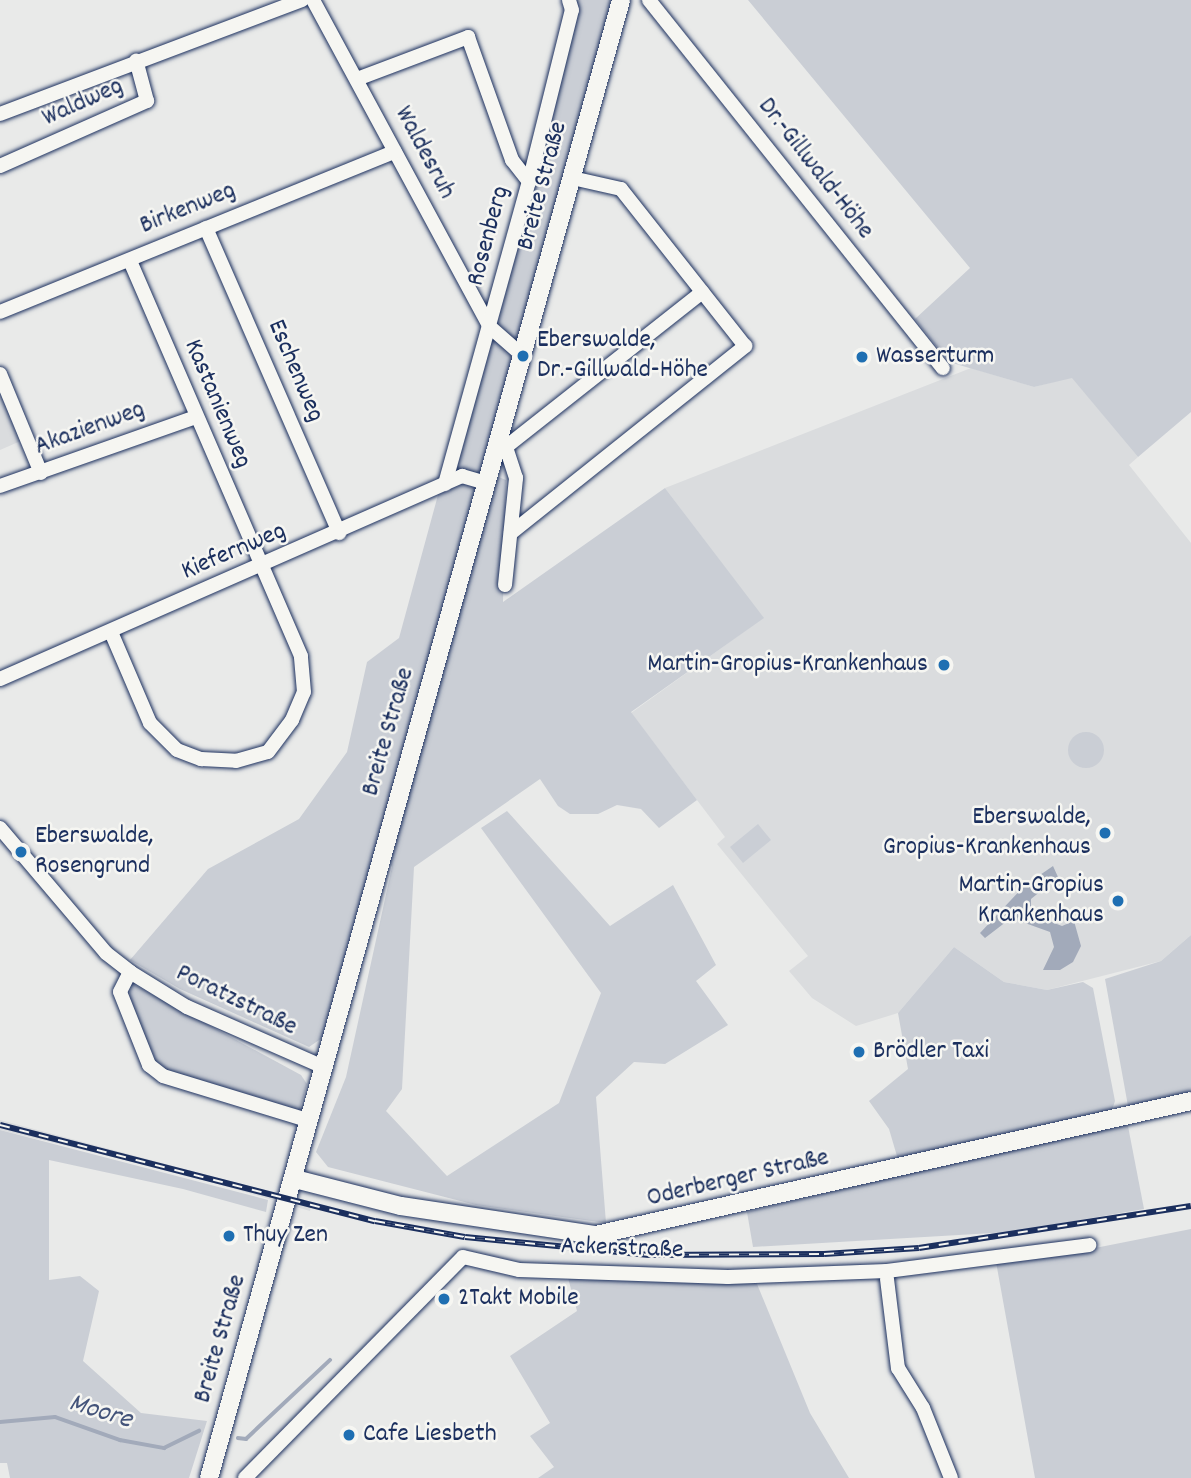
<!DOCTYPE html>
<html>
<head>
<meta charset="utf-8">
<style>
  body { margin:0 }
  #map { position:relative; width:1191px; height:1478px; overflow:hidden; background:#e9eae9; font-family:Dekko,sans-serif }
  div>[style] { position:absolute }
  .built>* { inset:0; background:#dadcde }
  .green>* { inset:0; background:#caced5 }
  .round { border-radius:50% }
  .water>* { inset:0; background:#a2aaba }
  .stream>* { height:3.5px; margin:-1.75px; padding:0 1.75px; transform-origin:1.75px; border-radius:1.75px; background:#a2aaba }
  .roads { filter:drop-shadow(0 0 2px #1b2f5e) drop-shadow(0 0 2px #1b2f5e) }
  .minor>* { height:14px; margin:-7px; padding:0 7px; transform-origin:7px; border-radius:7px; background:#f6f6f2 }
  .major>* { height:18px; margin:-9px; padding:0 9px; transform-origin:9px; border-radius:9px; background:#f6f6f2 }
  .rail>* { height:6px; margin-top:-3px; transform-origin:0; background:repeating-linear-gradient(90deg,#f6f6f2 0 10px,#1b2f5e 0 20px); box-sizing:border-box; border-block:2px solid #1b2f5e }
  .dots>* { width:19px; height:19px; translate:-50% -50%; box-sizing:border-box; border:4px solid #f6f6f2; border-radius:50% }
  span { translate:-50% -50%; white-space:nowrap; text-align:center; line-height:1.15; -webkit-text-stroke:5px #f6f6f2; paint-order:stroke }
  .street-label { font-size:26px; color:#1b2f5e }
  .poi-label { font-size:26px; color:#1b2f5e }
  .left { translate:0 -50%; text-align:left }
  .right { translate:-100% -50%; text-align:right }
  .water-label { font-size:28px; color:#44547a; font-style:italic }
</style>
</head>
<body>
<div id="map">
  <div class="built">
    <i style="clip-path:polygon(971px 368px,1034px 387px,1072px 377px,1138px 457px,1129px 465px,1191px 543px,1191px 935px,1161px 961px,1047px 990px,1004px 982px,954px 947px,898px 1013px,856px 1026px,812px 998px,789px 971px,808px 956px,717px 844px,725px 837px,631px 713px,763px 618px,665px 488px)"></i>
    <i style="clip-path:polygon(0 387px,23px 440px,0 450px)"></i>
    <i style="clip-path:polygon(0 1120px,271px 1192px,312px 1204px,310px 1211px,184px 1174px,0 1130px)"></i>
  </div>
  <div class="green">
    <i style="clip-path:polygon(573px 0,616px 0,325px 1036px,309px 1047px,180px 989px,130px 960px,208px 869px,299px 819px,347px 752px,367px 662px,399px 638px)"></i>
    <i style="clip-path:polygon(748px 0,1191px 0,1191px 412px,1138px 457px,1072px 378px,1034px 387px,949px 362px,915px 319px,970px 268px)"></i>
    <i style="clip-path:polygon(496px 476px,506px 480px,503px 602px,665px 488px,764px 618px,631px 712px,697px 800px,659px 828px,641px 809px,617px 805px,598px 814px,570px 814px,558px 806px,540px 779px,414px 867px,402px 1089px,386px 1111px,447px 1176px,559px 1103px,601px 993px,481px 828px,507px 811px,610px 926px,673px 885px,716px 965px,696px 981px,728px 1025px,665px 1064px,634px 1062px,596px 1097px,606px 1223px,476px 1205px,328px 1167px,316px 1152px,346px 1077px,392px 867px,387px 858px)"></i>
    <i class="round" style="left:1068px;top:732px;width:36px;height:36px"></i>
    <i style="clip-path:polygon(758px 824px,771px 840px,743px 863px,730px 847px)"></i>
    <i style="clip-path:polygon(1191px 935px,1191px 1097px,1128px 1106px,1105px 979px,1161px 961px)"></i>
    <i style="clip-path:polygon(954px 947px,1004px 982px,1047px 990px,1083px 982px,1093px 988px,1115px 1101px,1112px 1110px,899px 1163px,889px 1129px,869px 1101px,908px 1069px,898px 1013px)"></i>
    <i style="clip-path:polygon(131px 983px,301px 1075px,307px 1084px,299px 1112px,169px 1073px,158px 1065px,129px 1002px)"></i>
    <i style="clip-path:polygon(1127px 1121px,1144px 1209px,1010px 1232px,753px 1247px,747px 1212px)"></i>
    <i style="clip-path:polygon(0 1130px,268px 1200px,266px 1212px,183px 1189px,49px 1160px,49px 1280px,80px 1276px,99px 1291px,83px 1361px,141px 1413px,207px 1421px,189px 1478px,10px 1478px,7px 1463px,0 1463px)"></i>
    <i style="clip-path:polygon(1191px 1229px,1191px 1478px,1035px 1478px,996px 1262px,1090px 1249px)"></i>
    <i style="clip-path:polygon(568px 1278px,755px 1279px,810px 1413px,849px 1478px,538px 1478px,554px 1467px,530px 1436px,550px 1423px,510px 1356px,577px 1311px)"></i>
  </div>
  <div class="water">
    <i style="clip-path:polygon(1053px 866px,1058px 877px,1031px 899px,1031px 914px,1062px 926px,1074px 921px,1081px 946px,1073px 962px,1060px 970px,1043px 970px,1054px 947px,1050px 932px,1011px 918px,985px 938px,980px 933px,1024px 886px)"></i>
  </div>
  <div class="stream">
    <i style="left:0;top:1422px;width:55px;rotate:-5.2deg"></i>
    <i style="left:55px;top:1417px;width:69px;rotate:19.5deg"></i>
    <i style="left:120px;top:1440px;width:45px;rotate:10.3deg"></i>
    <i style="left:164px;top:1448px;width:39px;rotate:-26deg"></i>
    <i style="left:238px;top:1438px;width:8px;rotate:7deg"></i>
    <i style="left:246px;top:1439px;width:115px;rotate:-43.2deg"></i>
  </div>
  <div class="roads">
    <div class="minor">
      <i style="left:313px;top:0;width:372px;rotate:61.6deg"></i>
      <i style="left:490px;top:327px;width:44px;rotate:41.3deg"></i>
      <i style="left:649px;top:0;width:471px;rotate:51.4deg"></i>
      <i style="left:357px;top:79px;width:119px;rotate:-20.7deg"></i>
      <i style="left:468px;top:37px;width:131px;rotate:70.3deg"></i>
      <i style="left:512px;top:160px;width:28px;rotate:52deg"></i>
      <i style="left:0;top:114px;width:323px;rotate:-20.7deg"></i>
      <i style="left:0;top:166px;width:161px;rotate:-23.9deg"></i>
      <i style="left:147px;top:101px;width:42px;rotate:-105deg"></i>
      <i style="left:206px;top:228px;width:333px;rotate:66.4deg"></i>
      <i style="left:0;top:312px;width:426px;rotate:-22.1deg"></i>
      <i style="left:0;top:374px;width:107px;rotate:67.5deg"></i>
      <i style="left:498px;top:445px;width:8px;rotate:14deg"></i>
      <i style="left:506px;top:447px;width:250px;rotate:-38.3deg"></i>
      <i style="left:445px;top:484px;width:313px;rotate:-74.5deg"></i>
      <i style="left:529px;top:182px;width:177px;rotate:-76deg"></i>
      <i style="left:572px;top:10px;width:10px;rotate:-107deg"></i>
      <i style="left:0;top:486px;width:208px;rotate:-19.4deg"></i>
      <i style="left:511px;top:533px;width:300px;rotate:-38.6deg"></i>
      <i style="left:745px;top:346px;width:200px;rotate:-128.3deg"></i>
      <i style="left:621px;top:189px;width:50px;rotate:-167.3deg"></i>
      <i style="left:505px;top:585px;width:108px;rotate:-84.1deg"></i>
      <i style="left:516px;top:478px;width:33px;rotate:-108deg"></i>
      <i style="left:111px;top:632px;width:99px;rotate:66.8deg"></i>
      <i style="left:150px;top:723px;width:38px;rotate:45deg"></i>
      <i style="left:177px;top:750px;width:26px;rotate:21deg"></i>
      <i style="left:201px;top:759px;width:35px;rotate:3deg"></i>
      <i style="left:236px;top:761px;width:33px;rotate:-16deg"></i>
      <i style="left:268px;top:752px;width:40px;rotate:-53deg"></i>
      <i style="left:292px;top:720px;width:30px;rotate:-67deg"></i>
      <i style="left:304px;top:692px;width:36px;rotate:-95deg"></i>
      <i style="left:301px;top:656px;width:431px;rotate:-113.4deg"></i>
      <i style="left:0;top:679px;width:505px;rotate:-23.72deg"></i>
      <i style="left:462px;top:476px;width:26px;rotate:16deg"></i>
      <i style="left:0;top:828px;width:164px;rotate:49.7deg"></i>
      <i style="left:106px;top:953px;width:31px;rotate:38deg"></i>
      <i style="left:130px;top:972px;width:67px;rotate:31.6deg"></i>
      <i style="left:187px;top:1007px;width:150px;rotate:23.7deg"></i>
      <i style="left:130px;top:972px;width:22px;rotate:117deg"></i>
      <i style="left:120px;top:992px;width:79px;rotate:68.3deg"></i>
      <i style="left:149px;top:1065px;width:18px;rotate:38deg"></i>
      <i style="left:163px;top:1076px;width:154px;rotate:17deg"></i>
      <i style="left:887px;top:1279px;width:90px;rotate:83deg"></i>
      <i style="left:898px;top:1368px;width:47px;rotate:58deg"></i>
      <i style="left:923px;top:1408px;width:75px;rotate:68.2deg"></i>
      <i style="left:245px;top:1478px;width:310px;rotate:-45.4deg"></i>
      <i style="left:463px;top:1257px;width:57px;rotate:13.1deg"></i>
      <i style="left:519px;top:1270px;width:209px;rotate:1.9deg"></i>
      <i style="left:728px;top:1277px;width:159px;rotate:-2.2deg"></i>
      <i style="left:887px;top:1271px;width:204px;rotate:-7.3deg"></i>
    </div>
    <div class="major">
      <i style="left:295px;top:1179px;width:109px;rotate:14.3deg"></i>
      <i style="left:401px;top:1206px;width:197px;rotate:8.5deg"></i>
      <i style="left:596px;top:1235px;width:610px;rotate:-12.69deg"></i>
      <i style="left:209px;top:1478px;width:1534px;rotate:-74.42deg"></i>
    </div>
  </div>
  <div class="rail">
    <i style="left:0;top:1125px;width:387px;rotate:14.4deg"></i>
    <i style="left:375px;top:1221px;width:91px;rotate:10.1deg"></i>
    <i style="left:465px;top:1237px;width:185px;rotate:5.6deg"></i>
    <i style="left:649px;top:1255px;width:175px;rotate:-0.3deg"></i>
    <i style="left:824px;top:1254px;width:95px;rotate:-3.6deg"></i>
    <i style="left:919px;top:1248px;width:275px;rotate:-8.8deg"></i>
  </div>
  <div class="dots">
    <i style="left:523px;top:356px;background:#1f6fb2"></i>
    <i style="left:862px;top:357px;background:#1f6fb2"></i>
    <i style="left:944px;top:665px;background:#1f6fb2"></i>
    <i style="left:1105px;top:833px;background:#1f6fb2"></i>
    <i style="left:21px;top:852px;background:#1f6fb2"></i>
    <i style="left:1118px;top:901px;background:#1f6fb2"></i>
    <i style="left:859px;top:1052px;background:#1f6fb2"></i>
    <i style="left:229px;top:1236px;background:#1f6fb2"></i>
    <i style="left:444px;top:1299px;background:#1f6fb2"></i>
    <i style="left:349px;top:1435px;background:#1f6fb2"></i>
  </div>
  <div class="street-label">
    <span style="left:83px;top:103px;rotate:-24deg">Waldweg</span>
    <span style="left:424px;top:153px;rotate:62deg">Waldesruh</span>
    <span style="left:815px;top:169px;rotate:52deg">Dr.-Gillwald-Höhe</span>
    <span style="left:543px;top:186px;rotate:-75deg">Breite Straße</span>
    <span style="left:188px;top:209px;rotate:-22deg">Birkenweg</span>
    <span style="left:489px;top:236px;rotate:-75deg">Rosenberg</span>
    <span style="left:295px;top:371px;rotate:67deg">Eschenweg</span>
    <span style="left:217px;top:404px;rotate:67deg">Kastanienweg</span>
    <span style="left:90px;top:429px;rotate:-20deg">Akazienweg</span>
    <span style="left:234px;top:552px;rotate:-23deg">Kiefernweg</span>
    <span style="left:389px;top:732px;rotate:-74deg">Breite Straße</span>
    <span style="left:236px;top:1001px;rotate:26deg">Poratzstraße</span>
    <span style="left:738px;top:1179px;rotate:-13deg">Oderberger Straße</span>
    <span style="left:622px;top:1249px;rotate:2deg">Ackerstraße</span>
    <span style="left:221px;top:1339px;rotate:-74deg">Breite Straße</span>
  </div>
  <div class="poi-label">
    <span class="left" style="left:537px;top:356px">Eberswalde,<br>Dr.-Gillwald-Höhe</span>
    <span class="left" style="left:876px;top:357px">Wasserturm</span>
    <span class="right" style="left:928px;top:665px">Martin-Gropius-Krankenhaus</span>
    <span class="right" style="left:1091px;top:833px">Eberswalde,<br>Gropius-Krankenhaus</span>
    <span class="left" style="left:35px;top:852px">Eberswalde,<br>Rosengrund</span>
    <span class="right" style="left:1104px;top:901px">Martin-Gropius<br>Krankenhaus</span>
    <span class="left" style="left:873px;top:1052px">Brödler Taxi</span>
    <span class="left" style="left:243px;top:1236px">Thuy Zen</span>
    <span class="left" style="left:458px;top:1299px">2Takt Mobile</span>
    <span class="left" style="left:363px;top:1435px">Cafe Liesbeth</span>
  </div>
  <div class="water-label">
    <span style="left:100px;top:1413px;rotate:17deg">Moore</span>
  </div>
</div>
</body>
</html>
